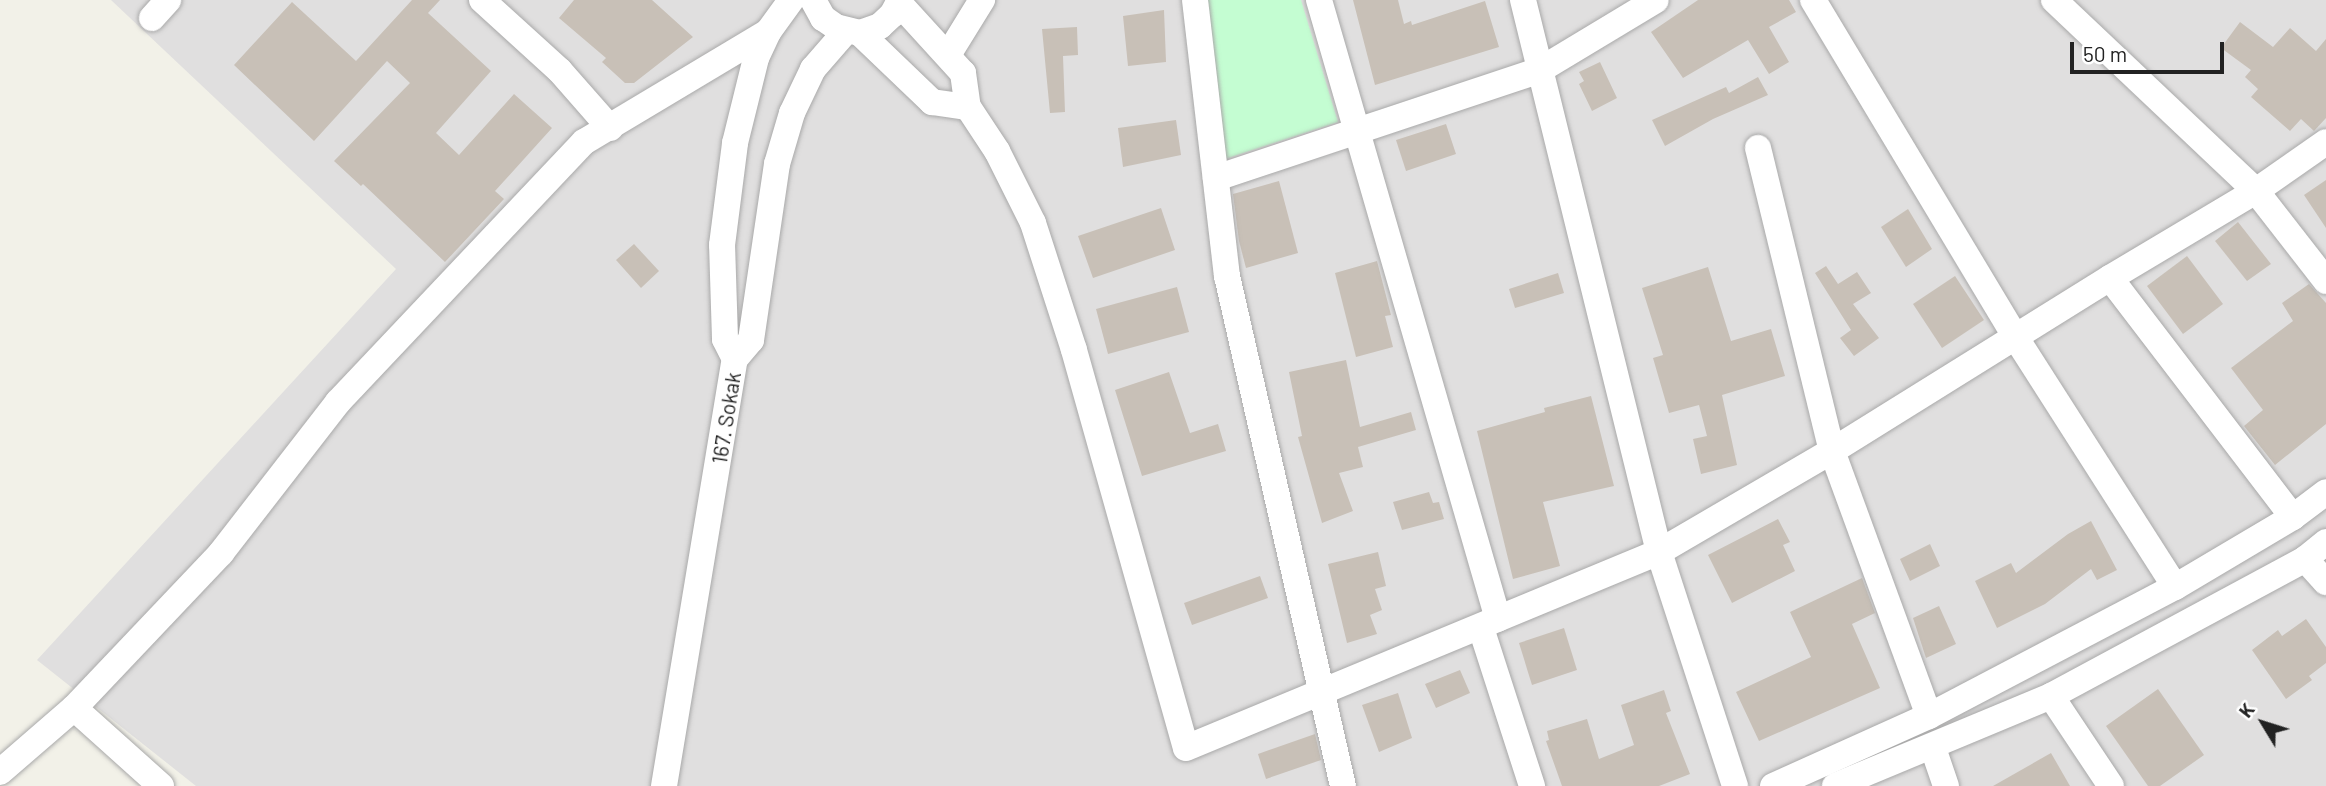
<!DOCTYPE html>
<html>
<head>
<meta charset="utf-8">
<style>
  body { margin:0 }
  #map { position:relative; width:2326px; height:786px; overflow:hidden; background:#f2f1e8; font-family:Barlow,sans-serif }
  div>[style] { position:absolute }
  .residential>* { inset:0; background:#e0dfdf }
  .park>* { inset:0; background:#c4fdd2 }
  .building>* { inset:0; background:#c8c0b7 }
  .roads { filter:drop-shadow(0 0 2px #a9a9a9) drop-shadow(0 0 2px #a9a9a9) }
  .minor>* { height:26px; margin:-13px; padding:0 13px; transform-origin:13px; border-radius:13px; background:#fff }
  span { translate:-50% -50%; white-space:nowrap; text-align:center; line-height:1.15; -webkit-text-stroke:6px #fff; paint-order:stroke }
  .street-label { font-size:21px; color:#222 }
  .north { position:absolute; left:2228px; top:688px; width:70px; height:70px; -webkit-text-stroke:5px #fff; paint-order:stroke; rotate:308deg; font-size:19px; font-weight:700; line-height:28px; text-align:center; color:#222 }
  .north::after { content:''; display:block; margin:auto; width:24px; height:32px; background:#222; clip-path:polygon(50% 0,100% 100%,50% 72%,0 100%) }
  .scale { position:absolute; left:2070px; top:42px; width:154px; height:32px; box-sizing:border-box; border:4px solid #222; border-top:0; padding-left:9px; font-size:21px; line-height:24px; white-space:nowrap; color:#222; -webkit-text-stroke:5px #fff; paint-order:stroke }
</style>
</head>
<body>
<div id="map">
  <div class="residential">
    <i style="clip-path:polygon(111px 0,2326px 0,2326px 786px,196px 786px,37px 660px,396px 269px)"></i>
  </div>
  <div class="park">
    <i style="clip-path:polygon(1206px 0,1301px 0,1338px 122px,1225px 159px)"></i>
  </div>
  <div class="building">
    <i style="clip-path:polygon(412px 0,440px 0,428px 13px,491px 71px,436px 133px,459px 155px,514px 94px,552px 128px,495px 191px,504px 199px,445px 262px,363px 184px,361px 186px,334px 161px,410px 83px,387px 61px,314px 141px,234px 65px,292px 2px,356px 61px)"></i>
    <i style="clip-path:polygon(574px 0,652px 0,693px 37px,634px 83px,625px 83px,602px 62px,606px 58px,559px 18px)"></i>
    <i style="clip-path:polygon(1353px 0,1398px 0,1404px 24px,1411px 21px,1412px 25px,1485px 1px,1499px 47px,1375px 85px)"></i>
    <i style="clip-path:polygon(1698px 0,1789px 0,1796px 12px,1769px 27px,1789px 62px,1769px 74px,1748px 40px,1683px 78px,1651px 32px)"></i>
    <i style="clip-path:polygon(1164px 10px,1166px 62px,1128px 66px,1123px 16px)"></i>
    <i style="clip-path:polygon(2240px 22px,2273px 47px,2290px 28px,2316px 51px,2326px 39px,2326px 118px,2314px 131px,2301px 119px,2290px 131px,2251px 97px,2258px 89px,2245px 77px,2251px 70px,2221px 48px)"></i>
    <i style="clip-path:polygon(1077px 27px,1078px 55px,1063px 56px,1065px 112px,1050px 113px,1042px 29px)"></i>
    <i style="clip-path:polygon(1600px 62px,1617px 98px,1592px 111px,1579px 84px,1584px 81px,1579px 72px)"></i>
    <i style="clip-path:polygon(1758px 77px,1768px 95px,1713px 119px,1665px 146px,1652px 120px,1726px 87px,1729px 93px)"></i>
    <i style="clip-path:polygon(1176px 120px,1181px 155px,1123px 167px,1118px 128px)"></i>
    <i style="clip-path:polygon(1446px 124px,1456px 154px,1406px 171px,1396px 140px)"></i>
    <i style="clip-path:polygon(2326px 180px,2326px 228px,2304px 195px)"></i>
    <i style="clip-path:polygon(1279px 181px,1298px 253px,1246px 268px,1239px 241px,1233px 194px)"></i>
    <i style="clip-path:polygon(1161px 208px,1175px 250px,1093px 278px,1078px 236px)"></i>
    <i style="clip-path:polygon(1908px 209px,1932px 249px,1906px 267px,1881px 227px)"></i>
    <i style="clip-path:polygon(2238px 222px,2271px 264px,2247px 281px,2215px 241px)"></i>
    <i style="clip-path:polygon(634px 244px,659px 271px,641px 288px,616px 260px)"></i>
    <i style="clip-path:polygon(2187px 256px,2223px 304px,2183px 334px,2147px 286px)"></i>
    <i style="clip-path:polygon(1377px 261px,1391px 315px,1385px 316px,1393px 347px,1356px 357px,1335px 273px)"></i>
    <i style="clip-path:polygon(1826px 266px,1838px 284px,1857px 272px,1871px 293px,1853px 304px,1879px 338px,1854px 356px,1840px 338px,1851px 330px,1815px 273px)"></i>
    <i style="clip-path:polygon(1708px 267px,1731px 341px,1771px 329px,1785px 376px,1722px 395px,1737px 465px,1701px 474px,1693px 439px,1707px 436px,1699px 405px,1669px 413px,1653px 358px,1663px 355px,1642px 288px)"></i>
    <i style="clip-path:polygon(1558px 273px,1564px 293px,1515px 308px,1509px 289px)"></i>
    <i style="clip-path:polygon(1955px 276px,1984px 320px,1942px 348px,1913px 304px)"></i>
    <i style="clip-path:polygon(2309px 284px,2326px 303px,2326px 424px,2275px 465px,2244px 426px,2263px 410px,2231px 368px,2293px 321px,2282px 303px)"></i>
    <i style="clip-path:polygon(1177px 287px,1189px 332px,1108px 354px,1096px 309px)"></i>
    <i style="clip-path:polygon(1346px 360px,1360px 427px,1411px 412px,1416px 430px,1358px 447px,1363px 467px,1339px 473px,1353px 511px,1322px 523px,1298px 437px,1302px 436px,1289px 372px)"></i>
    <i style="clip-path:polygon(1169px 372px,1190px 433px,1218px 424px,1226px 451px,1142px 476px,1115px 390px)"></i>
    <i style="clip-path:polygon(1591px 396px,1614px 486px,1543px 502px,1560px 566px,1513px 579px,1477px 431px,1545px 412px,1544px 408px)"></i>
    <i style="clip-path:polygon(1429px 492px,1433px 503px,1439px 502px,1444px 519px,1402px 530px,1393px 502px)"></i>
    <i style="clip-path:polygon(1778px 519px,1790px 542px,1783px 545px,1795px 571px,1732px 603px,1708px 555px)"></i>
    <i style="clip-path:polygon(2091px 521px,2117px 570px,2097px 580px,2091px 569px,2045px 604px,1997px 628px,1975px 581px,2011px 563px,2016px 573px,2068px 534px)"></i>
    <i style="clip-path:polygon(1930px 544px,1940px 566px,1910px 581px,1900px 559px)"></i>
    <i style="clip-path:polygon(1378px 552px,1386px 586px,1375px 589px,1382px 610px,1370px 615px,1377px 634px,1347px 643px,1328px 564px)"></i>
    <i style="clip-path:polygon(1260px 576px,1268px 598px,1192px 625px,1184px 603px)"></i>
    <i style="clip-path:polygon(1862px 578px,1875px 613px,1852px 624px,1880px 688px,1759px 741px,1736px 692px,1811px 657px,1790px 612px)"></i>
    <i style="clip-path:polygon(1939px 606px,1956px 644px,1926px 658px,1913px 618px)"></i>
    <i style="clip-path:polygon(2306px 619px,2326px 647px,2326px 663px,2309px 676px,2312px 680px,2286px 699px,2252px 650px,2278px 630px,2282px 636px)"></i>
    <i style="clip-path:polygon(1564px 628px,1577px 670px,1532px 685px,1519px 643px)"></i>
    <i style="clip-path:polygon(1460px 670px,1470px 693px,1436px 708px,1425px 684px)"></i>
    <i style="clip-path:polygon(2158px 689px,2204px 755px,2160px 786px,2148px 786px,2106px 726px)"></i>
    <i style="clip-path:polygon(1664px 690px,1671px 711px,1666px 713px,1690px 774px,1659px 786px,1562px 786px,1546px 741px,1549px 740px,1547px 731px,1587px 719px,1599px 759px,1634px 745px,1621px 705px)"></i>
    <i style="clip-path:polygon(1398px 693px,1412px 738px,1379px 752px,1362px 705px)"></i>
    <i style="clip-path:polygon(1315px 734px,1321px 760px,1266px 779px,1258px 754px)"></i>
    <i style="clip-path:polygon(2051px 753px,2070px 786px,1993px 786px)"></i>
  </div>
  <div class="roads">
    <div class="minor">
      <i style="left:482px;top:0;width:105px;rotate:42.3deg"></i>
      <i style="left:560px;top:71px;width:76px;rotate:48.7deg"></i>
      <i style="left:813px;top:0;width:21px;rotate:61deg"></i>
      <i style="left:823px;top:18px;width:16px;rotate:35deg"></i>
      <i style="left:836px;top:27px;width:25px;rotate:14deg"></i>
      <i style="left:860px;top:33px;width:21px;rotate:-19deg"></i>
      <i style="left:880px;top:26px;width:16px;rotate:-43deg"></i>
      <i style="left:892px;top:15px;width:17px;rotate:-62deg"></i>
      <i style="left:1195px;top:0;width:278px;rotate:83.4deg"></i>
      <i style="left:1227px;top:276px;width:523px;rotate:77.19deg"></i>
      <i style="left:1319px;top:0;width:644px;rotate:73.87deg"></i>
      <i style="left:1523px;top:0;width:569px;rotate:76.16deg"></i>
      <i style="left:1659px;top:552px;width:246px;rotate:72deg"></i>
      <i style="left:1813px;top:0;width:394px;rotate:59deg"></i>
      <i style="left:2016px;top:338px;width:295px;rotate:57.4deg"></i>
      <i style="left:2054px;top:0;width:278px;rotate:43.4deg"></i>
      <i style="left:2256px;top:191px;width:114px;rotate:52.1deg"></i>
      <i style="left:899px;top:3px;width:95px;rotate:47.6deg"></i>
      <i style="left:963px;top:73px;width:34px;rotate:82deg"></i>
      <i style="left:968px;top:107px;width:53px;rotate:56.6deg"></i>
      <i style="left:997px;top:151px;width:80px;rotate:63.4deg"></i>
      <i style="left:1033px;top:223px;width:133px;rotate:72.1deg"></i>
      <i style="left:1074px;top:350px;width:413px;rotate:74.3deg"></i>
      <i style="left:1186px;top:748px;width:512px;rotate:-22.51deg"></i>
      <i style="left:1659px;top:552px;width:200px;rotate:-30.3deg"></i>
      <i style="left:1832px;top:451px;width:327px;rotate:-31.9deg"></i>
      <i style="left:2110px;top:278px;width:170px;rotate:-30.8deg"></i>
      <i style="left:2256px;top:191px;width:85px;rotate:-35deg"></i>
      <i style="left:152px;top:18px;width:24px;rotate:-48deg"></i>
      <i style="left:860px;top:33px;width:100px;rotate:43.8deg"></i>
      <i style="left:932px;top:102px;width:36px;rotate:8deg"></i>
      <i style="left:948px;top:55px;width:65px;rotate:-58.3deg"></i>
      <i style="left:1758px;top:148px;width:312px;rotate:76.3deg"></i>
      <i style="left:1832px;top:451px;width:282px;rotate:69.9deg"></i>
      <i style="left:1216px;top:178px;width:342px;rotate:-18.4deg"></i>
      <i style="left:1540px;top:70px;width:135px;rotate:-31.1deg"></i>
      <i style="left:2110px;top:278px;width:301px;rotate:52.6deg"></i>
      <i style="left:735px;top:359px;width:22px;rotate:-117deg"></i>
      <i style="left:725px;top:339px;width:94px;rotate:-91.8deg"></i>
      <i style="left:722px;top:245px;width:103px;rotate:-82.7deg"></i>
      <i style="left:735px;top:143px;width:88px;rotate:-76.1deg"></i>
      <i style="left:756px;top:58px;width:29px;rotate:-65deg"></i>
      <i style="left:768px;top:32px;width:39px;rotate:-54deg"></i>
      <i style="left:2305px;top:559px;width:31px;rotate:48deg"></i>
      <i style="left:1481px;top:628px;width:166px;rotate:72.1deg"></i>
      <i style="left:2051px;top:696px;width:108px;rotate:56.3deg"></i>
      <i style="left:1933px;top:748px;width:40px;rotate:71.1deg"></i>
      <i style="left:0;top:772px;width:98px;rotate:-40.9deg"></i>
      <i style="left:161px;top:786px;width:117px;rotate:-138.1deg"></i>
      <i style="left:74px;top:708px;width:214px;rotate:-46.5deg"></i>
      <i style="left:221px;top:553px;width:191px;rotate:-52.2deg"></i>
      <i style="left:338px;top:402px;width:358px;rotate:-46.6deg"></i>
      <i style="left:584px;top:142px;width:214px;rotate:-30.9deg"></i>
      <i style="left:664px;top:786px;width:433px;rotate:-80.6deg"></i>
      <i style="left:735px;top:359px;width:25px;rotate:-50deg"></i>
      <i style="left:751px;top:340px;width:178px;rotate:-81.6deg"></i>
      <i style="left:777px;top:164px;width:53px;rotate:-73.6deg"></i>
      <i style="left:792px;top:113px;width:49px;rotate:-64.5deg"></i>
      <i style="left:813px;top:69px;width:50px;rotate:-49deg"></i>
      <i style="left:1773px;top:786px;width:171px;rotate:-24.2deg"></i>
      <i style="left:1929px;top:716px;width:278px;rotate:-27.7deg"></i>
      <i style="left:2175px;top:587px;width:137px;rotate:-30.7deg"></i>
      <i style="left:2293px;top:517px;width:41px;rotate:-37.1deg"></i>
      <i style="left:1835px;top:786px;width:234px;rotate:-22.6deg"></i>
      <i style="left:2051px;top:696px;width:289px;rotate:-28.3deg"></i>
      <i style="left:2305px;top:559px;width:27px;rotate:-39deg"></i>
    </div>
  </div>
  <div class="street-label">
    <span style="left:726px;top:418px;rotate:-81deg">167. Sokak</span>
  </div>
  <div class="north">K</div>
  <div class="scale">50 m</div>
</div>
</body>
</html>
